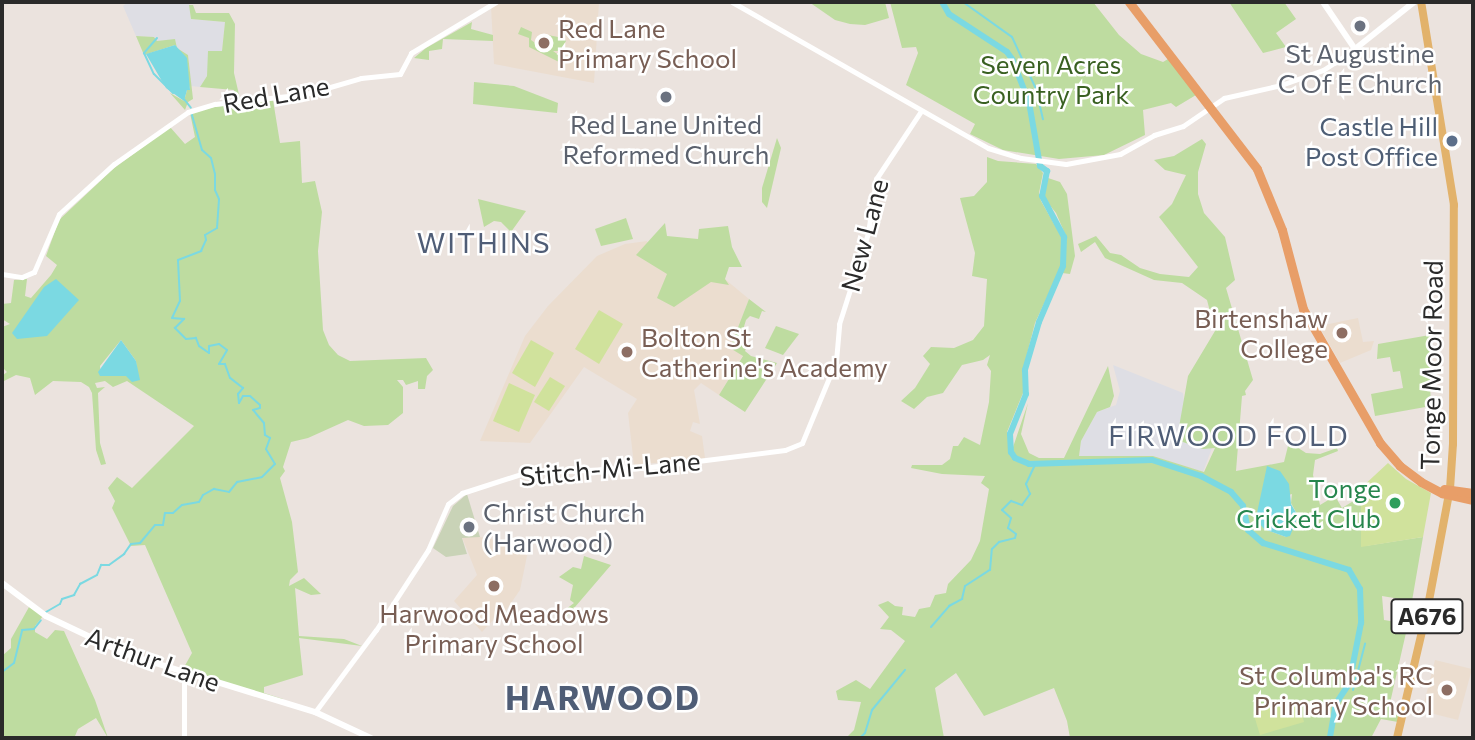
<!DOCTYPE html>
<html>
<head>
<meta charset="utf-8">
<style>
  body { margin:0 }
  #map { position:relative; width:1475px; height:740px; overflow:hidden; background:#ebe3de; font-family:Commissioner,sans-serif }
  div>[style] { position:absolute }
  .industrial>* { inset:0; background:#dedee4 }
  .education>* { inset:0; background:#ebddcf }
  .green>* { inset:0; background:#bedca0 }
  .cemetery>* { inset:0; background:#c9d3b7 }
  .pitch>* { inset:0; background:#d0e29c }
  .water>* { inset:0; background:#7bd9e2 }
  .stream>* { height:2px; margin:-1px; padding:0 1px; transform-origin:1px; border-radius:1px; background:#7bd9e2 }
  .river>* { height:6px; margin:-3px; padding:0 3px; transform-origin:3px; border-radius:3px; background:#7bd9e2 }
  .tertiary>* { height:5px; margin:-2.5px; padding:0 2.5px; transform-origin:2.5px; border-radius:2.5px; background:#fff }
  .secondary>* { height:6px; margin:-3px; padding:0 3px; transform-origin:3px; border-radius:3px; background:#fff }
  .primary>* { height:8px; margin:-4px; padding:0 4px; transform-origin:4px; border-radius:4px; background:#e2b26b }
  .trunk>* { height:9px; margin:-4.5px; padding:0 4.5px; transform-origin:4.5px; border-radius:4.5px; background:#e89e68 }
  .dots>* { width:19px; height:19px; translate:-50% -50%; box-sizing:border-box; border:4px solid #fff; border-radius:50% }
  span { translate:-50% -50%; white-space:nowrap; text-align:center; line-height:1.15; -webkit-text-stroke:5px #fff; paint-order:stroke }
  .shield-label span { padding:2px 5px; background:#fff; border:2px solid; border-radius:5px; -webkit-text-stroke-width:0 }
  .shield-label { font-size:24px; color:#2a2a2a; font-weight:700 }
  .education-label { font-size:26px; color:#785e54 }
  .left { translate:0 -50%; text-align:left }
  .right { translate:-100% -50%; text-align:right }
  .worship-label { font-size:26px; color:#5b616d }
  .park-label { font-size:26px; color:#396021 }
  .street-label { font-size:26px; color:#2a2a2a }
  .service-label { font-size:26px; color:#4e5e75 }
  .leisure-label { font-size:26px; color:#27864d }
  .neighbourhood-label { font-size:28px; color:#4f5d76; letter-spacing:2px }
  .district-label { font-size:33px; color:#4f5d76; font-weight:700; letter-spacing:2px }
  .frame { position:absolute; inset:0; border:4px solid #2a2a2a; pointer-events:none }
</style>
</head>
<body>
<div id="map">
  <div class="industrial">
    <i style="clip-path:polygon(128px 2px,189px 2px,191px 19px,225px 22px,222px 52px,200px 87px,191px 86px,188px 55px,177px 48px,175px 40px,157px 41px,154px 37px,136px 36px,123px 6px)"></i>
    <i style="clip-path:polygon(1113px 365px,1183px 393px,1185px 411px,1179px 427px,1203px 449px,1212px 448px,1203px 472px,1153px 456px,1079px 456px,1081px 441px,1097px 412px,1116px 405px,1120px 391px)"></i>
  </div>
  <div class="education">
    <i style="clip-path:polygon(496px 2px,599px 2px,594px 83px,494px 64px,491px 6px)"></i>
    <i style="clip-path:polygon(647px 241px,649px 246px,726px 280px,749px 299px,730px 348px,743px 355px,719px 395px,701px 383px,694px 390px,700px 424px,693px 422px,690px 431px,702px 436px,705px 458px,634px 465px,628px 413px,637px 399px,584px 367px,530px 443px,480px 441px,525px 336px,548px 306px,597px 256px,625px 244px)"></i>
    <i style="clip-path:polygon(1358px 318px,1363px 342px,1374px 341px,1371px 350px,1340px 363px,1319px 326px)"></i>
    <i style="clip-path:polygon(462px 537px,480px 537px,523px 545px,528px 551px,520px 590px,498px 622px,495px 618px,482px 632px,454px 601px,477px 575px)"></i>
    <i style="clip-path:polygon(1435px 660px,1472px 669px,1458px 720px,1422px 711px)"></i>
  </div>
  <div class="green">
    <i style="clip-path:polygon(809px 2px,885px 2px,889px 18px,865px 25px,850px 24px,835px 20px)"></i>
    <i style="clip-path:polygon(890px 2px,1093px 2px,1119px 35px,1141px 54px,1163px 62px,1168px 59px,1196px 95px,1176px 107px,1171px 103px,1143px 110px,1145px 135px,1104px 155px,1059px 159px,1003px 150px,970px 134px,975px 124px,906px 85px,918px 53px,916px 47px,902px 48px)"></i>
    <i style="clip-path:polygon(1229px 2px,1284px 2px,1296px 19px,1276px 33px,1286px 47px,1263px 53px)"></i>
    <i style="clip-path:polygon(189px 5px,193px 5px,196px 13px,229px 13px,235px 24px,234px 73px,240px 99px,236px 100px,234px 90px,200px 87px,207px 76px,208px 51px,222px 51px,225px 22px,191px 19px)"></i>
    <i style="clip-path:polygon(472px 22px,471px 29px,493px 35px,493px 41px,443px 39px,442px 49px,429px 51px,429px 60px,414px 58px,426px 48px)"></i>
    <i style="clip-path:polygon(521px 27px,532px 32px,531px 40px,541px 47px,548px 35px,563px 38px,566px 41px,560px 51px,553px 51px,560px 56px,559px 62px,529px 47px,529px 38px,518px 34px)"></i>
    <i style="clip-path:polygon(136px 36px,154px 37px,157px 41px,175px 39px,177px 48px,188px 55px,193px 99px,188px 102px,185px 110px,170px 93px,184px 101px,187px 90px,190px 90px,183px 56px,176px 49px,175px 45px,144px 55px)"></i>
    <i style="clip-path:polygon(474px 82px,514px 86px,558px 103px,557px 113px,473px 104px)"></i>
    <i style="clip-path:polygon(evenodd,273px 100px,280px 143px,300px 141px,302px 183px,315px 181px,322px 212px,318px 251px,323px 330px,329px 345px,338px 355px,350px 361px,426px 358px,433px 370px,427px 376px,425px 389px,418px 389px,418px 381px,406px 385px,403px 380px,397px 380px,403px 387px,403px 413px,388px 425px,364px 426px,348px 420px,308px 438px,291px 442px,283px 467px,285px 471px,280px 478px,292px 522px,298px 572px,290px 580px,289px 586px,304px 578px,321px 594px,311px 595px,295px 588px,299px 636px,344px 639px,362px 646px,299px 638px,303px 675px,264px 687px,264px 693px,283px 699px,281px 700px,183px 669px,192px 653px,145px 545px,131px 546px,112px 508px,115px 501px,108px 488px,117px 477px,132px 488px,194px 426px,127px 381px,113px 387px,105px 381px,95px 383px,97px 388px,105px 387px,98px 393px,100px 443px,106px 464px,101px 465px,96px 450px,92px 393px,89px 387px,81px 382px,53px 381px,35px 395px,30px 378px,16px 375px,2px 382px,2px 376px,7px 372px,2px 367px,2px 327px,10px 324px,2px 319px,2px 304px,11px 303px,14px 280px,27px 279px,25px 296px,31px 298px,51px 275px,57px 265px,46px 256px,59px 220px,113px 169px,170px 127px,185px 144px,195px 137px,190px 113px,214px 107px,273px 100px,121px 340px,136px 361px,137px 375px,101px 376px,100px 366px,121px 340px)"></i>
    <i style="clip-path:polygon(777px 138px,781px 148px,767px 208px,762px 202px,762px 188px)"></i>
    <i style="clip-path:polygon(evenodd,1202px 139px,1206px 144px,1198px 172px,1198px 194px,1204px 213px,1225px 237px,1235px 280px,1226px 288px,1253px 380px,1245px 391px,1246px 395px,1242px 396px,1236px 471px,1284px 462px,1289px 442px,1306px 453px,1320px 454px,1337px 448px,1338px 451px,1315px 460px,1313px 475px,1320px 505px,1335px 496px,1342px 508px,1360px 497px,1365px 546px,1423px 537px,1412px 601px,1382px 596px,1384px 620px,1408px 624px,1390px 703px,1402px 707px,1398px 722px,1381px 719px,1371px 738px,1070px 738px,1067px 721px,1054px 688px,984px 716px,956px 673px,935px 688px,944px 738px,846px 738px,854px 730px,861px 702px,838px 700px,836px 691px,856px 680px,870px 689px,905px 641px,891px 630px,880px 629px,889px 617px,878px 605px,888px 601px,895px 606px,903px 607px,902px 615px,915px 617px,919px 609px,930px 607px,935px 595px,946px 593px,948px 584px,971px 560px,980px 541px,989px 489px,981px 483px,985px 476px,942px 474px,911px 468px,912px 465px,942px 465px,950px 459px,953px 446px,958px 446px,964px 437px,980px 445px,989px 402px,991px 371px,987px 365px,990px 355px,983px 360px,962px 365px,943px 393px,927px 397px,914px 409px,901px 401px,915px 388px,930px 364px,923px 356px,931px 347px,954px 348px,973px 340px,984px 326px,987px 279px,972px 276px,975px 253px,960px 198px,974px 196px,987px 182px,987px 157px,998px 161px,1036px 164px,1043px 173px,1039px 193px,1041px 201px,1062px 238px,1061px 267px,1035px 323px,1023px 370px,1023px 393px,1007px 432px,1011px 453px,1028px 403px,1021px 434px,1029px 453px,1039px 458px,1064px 458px,1108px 366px,1114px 396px,1110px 407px,1097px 412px,1081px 441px,1079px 456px,1153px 456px,1204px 472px,1215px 448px,1203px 449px,1180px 441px,1179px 427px,1188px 376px,1215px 331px,1207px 300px,1182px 283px,1154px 280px,1105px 258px,1095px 242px,1081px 252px,1078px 244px,1096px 236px,1110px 253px,1121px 255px,1140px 268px,1160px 274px,1189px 277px,1198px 267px,1159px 217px,1172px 204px,1186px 175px,1165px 170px,1154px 160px,1174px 156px,1202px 139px,1292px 494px,1291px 503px,1298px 516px,1286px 537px,1264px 529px,1257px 513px,1261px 503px,1292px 494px)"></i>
    <i style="clip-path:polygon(1048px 178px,1060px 182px,1067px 194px,1075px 256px,1070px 274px,1062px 273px,1066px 236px,1056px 213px,1044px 198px)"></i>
    <i style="clip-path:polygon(478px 199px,526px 211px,511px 232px,501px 222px,494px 221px,484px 227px)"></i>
    <i style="clip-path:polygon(626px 218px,633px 239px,601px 246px,595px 229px)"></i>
    <i style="clip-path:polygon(665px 223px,667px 236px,698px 239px,699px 229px,728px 226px,732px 247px,742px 267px,729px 267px,725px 279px,729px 285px,711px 282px,674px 307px,657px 298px,667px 274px,636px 255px)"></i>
    <i style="clip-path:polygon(749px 299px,766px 312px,762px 311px,759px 319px,750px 316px,746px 320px,739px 343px,747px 346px,745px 351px,751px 356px,777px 363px,745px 412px,719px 395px,743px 356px,730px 348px)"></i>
    <i style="clip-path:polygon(776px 326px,799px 334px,783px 355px,765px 348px)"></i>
    <i style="clip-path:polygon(1430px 335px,1430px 379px,1433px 383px,1430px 385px,1431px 406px,1375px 416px,1371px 394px,1403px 388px,1400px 371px,1393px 372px,1390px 357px,1377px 359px,1378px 344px)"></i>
    <i style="clip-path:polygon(584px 556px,611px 565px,563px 621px,561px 613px,574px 603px,570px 600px,573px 585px,559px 577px,573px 567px,581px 569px)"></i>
    <i style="clip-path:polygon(29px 607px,43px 616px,35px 626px,35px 632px,47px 639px,55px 630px,64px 631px,95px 700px,108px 738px,96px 718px,78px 729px,75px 736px,78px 738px,2px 738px,2px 656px,11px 648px,11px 639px)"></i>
  </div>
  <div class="cemetery">
    <i style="clip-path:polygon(467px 494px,480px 537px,462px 538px,467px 554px,446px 557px,433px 548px,453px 506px)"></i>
  </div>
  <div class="pitch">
    <i style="clip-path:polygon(599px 310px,623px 324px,599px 364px,575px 349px)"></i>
    <i style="clip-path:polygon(531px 340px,554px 353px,535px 387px,512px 373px)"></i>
    <i style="clip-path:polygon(550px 377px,565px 386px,549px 411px,534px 402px)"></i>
    <i style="clip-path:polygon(509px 383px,535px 395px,519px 432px,493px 421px)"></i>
    <i style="clip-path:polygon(1388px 463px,1406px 479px,1431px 493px,1423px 537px,1361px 547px,1361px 488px)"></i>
    <i style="clip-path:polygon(1298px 700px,1304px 722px,1260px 735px,1253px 712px)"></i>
  </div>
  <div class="water">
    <i style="clip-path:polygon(175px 45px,187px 58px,190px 90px,187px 90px,184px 101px,166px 88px,146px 54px)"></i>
    <i style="clip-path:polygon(56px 279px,79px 300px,47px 336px,17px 339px,12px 333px,44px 287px)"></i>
    <i style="clip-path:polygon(121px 340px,136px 361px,140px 380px,132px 382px,126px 376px,100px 376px,98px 372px)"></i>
    <i style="clip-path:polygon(1267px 466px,1280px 471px,1289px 484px,1291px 504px,1298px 516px,1290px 536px,1286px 537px,1264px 529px,1260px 524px,1257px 513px)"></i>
  </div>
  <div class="stream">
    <i style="left:963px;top:2px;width:60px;rotate:35.5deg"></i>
    <i style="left:1012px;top:37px;width:57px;rotate:65.2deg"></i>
    <i style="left:1036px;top:89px;width:31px;rotate:77deg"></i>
    <i style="left:157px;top:38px;width:20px;rotate:131deg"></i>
    <i style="left:144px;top:53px;width:23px;rotate:65deg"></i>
    <i style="left:154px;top:74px;width:27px;rotate:45deg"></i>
    <i style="left:184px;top:99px;width:11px;rotate:52deg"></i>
    <i style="left:46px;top:612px;width:16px;rotate:-30deg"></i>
    <i style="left:60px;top:604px;width:5px;rotate:-68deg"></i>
    <i style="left:62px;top:599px;width:13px;rotate:-18deg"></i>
    <i style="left:74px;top:595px;width:13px;rotate:-61deg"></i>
    <i style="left:80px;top:584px;width:19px;rotate:-28deg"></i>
    <i style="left:97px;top:575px;width:11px;rotate:-68deg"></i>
    <i style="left:101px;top:565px;width:8px"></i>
    <i style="left:109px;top:565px;width:19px;rotate:-36deg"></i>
    <i style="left:124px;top:554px;width:12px;rotate:-55deg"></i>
    <i style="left:131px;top:544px;width:9px;rotate:-6deg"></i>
    <i style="left:140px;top:543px;width:23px;rotate:-50deg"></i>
    <i style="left:155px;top:525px;width:8px"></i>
    <i style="left:163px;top:525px;width:12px;rotate:-81deg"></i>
    <i style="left:165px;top:513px;width:8px"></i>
    <i style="left:173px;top:513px;width:12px;rotate:-42deg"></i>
    <i style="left:182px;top:505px;width:17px;rotate:-10deg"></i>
    <i style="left:199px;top:502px;width:8px;rotate:-60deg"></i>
    <i style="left:203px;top:495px;width:13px;rotate:-29deg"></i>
    <i style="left:214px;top:489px;width:15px;rotate:11deg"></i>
    <i style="left:229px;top:492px;width:13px;rotate:-51deg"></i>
    <i style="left:237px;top:482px;width:25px;rotate:-11deg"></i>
    <i style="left:262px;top:477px;width:18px;rotate:-45deg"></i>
    <i style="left:275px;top:464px;width:17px;rotate:-121deg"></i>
    <i style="left:266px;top:449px;width:12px;rotate:-70deg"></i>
    <i style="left:270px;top:438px;width:6px;rotate:-149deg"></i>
    <i style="left:265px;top:435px;width:12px;rotate:-95deg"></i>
    <i style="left:264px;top:423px;width:17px;rotate:-130deg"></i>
    <i style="left:253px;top:410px;width:7px;rotate:-16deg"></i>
    <i style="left:260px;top:408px;width:3px;rotate:-90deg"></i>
    <i style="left:260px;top:405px;width:13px;rotate:-138deg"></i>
    <i style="left:250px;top:396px;width:7px;rotate:180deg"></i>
    <i style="left:243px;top:396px;width:8px;rotate:120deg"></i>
    <i style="left:239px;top:403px;width:9px;rotate:-96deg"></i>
    <i style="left:238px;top:394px;width:8px;rotate:-50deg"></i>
    <i style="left:243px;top:388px;width:16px;rotate:-142deg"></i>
    <i style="left:230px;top:378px;width:15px;rotate:-110deg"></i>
    <i style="left:225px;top:364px;width:6px;rotate:180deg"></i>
    <i style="left:219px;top:364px;width:16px;rotate:-60deg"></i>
    <i style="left:227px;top:350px;width:10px;rotate:-143deg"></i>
    <i style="left:219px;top:344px;width:10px;rotate:169deg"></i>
    <i style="left:209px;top:346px;width:7px;rotate:90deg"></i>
    <i style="left:209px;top:353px;width:12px;rotate:-145deg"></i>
    <i style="left:199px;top:346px;width:9px;rotate:-111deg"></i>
    <i style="left:196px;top:338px;width:10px;rotate:174deg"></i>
    <i style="left:186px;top:339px;width:16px;rotate:-135deg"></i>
    <i style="left:175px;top:328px;width:13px;rotate:-45deg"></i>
    <i style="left:184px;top:319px;width:12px;rotate:-175deg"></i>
    <i style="left:172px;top:318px;width:19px;rotate:-65deg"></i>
    <i style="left:180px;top:301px;width:41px;rotate:-92.8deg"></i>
    <i style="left:178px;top:260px;width:25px;rotate:-21deg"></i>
    <i style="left:201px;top:251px;width:12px;rotate:-66deg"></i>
    <i style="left:206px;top:240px;width:5px;rotate:-101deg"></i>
    <i style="left:205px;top:235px;width:14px;rotate:-30deg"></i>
    <i style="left:217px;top:228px;width:29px;rotate:-86deg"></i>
    <i style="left:219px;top:199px;width:10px;rotate:-114deg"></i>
    <i style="left:215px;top:190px;width:16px;rotate:-90deg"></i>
    <i style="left:215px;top:174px;width:16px;rotate:-104deg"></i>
    <i style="left:211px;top:158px;width:12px;rotate:-138deg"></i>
    <i style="left:202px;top:150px;width:37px;rotate:-106deg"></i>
    <i style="left:931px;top:627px;width:28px;rotate:-49deg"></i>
    <i style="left:949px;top:606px;width:15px;rotate:-28deg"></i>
    <i style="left:962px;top:599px;width:13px;rotate:-77deg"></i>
    <i style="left:965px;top:586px;width:30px;rotate:-33deg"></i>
    <i style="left:990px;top:570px;width:21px;rotate:-85deg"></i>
    <i style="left:992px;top:549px;width:10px;rotate:-45deg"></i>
    <i style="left:999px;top:542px;width:16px;rotate:-14deg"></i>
    <i style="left:1015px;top:538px;width:4px;rotate:-76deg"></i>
    <i style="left:1016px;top:534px;width:10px;rotate:-143deg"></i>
    <i style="left:1008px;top:528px;width:10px;rotate:-73deg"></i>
    <i style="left:1011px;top:518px;width:12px;rotate:-138deg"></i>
    <i style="left:1002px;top:510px;width:13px;rotate:-45deg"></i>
    <i style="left:1011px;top:501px;width:12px;rotate:20deg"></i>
    <i style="left:1022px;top:505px;width:14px;rotate:-54deg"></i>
    <i style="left:1030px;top:494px;width:11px;rotate:-112deg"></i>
    <i style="left:1026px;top:484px;width:21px;rotate:-65deg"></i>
    <i style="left:2px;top:672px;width:15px;rotate:-37deg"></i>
    <i style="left:14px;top:663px;width:34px;rotate:-76deg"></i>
    <i style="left:22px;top:630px;width:12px;rotate:-5deg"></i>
    <i style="left:34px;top:629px;width:11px;rotate:-52deg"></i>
    <i style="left:1353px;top:690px;width:48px;rotate:-75.4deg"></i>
    <i style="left:860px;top:738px;width:7px;rotate:-45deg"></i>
    <i style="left:865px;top:733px;width:24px;rotate:-73deg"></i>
    <i style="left:872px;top:710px;width:52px;rotate:-50.5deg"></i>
  </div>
  <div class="river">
    <i style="left:942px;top:2px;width:14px;rotate:60deg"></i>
    <i style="left:949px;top:14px;width:69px;rotate:33.2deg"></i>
    <i style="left:1007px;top:52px;width:9px;rotate:54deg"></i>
    <i style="left:1012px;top:59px;width:46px;rotate:68.4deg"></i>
    <i style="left:1029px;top:102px;width:65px;rotate:80.2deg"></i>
    <i style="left:1040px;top:166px;width:9px;rotate:36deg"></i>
    <i style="left:1047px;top:171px;width:25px;rotate:101deg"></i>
    <i style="left:1042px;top:196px;width:47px;rotate:61.8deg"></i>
    <i style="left:1064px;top:237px;width:29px;rotate:92deg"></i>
    <i style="left:1063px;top:266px;width:61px;rotate:113.2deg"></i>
    <i style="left:1039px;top:322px;width:50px;rotate:106.3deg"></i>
    <i style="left:1025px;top:370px;width:24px;rotate:88deg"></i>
    <i style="left:1026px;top:394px;width:43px;rotate:111.8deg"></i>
    <i style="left:1010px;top:434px;width:18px;rotate:87deg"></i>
    <i style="left:1011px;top:452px;width:7px;rotate:56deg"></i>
    <i style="left:1015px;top:458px;width:15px;rotate:23deg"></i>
    <i style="left:1029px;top:464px;width:123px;rotate:-1.9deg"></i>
    <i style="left:1152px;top:460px;width:52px;rotate:18.1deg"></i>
    <i style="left:1201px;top:476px;width:34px;rotate:28deg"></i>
    <i style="left:1231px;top:492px;width:18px;rotate:49deg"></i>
    <i style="left:1243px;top:506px;width:25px;rotate:78deg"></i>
    <i style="left:1248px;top:530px;width:20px;rotate:41deg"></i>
    <i style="left:1263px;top:543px;width:90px;rotate:17.4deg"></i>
    <i style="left:1349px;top:570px;width:22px;rotate:60deg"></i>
    <i style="left:1360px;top:589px;width:34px;rotate:88deg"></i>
    <i style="left:1361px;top:623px;width:62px;rotate:101.1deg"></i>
    <i style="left:1349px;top:684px;width:23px;rotate:124deg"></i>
    <i style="left:1336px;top:703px;width:36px;rotate:100deg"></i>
  </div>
  <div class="tertiary">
    <i style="left:732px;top:2px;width:295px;rotate:29.7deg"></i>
    <i style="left:988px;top:148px;width:34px;rotate:17deg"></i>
    <i style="left:1021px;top:158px;width:45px;rotate:7.6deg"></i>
    <i style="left:1066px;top:164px;width:55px;rotate:-10.5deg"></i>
    <i style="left:1120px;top:154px;width:39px;rotate:-29deg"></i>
    <i style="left:1154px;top:135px;width:30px;rotate:-17deg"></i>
    <i style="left:1183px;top:126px;width:50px;rotate:-34.3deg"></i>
    <i style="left:1224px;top:98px;width:58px;rotate:-12.8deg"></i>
    <i style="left:1281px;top:85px;width:45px;rotate:-19.7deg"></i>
    <i style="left:1323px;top:70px;width:38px;rotate:-33deg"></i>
    <i style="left:2px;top:274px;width:20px;rotate:9deg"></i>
    <i style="left:22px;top:277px;width:13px;rotate:-23deg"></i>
    <i style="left:34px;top:272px;width:63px;rotate:-66.7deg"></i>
    <i style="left:59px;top:214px;width:74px;rotate:-42.3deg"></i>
    <i style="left:114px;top:164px;width:90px;rotate:-35.1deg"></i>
    <i style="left:188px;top:112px;width:28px;rotate:-17deg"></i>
    <i style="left:215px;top:104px;width:92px;rotate:-6.3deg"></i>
    <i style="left:306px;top:94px;width:57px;rotate:-16.2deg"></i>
    <i style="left:361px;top:78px;width:39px;rotate:-6deg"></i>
    <i style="left:400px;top:74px;width:24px;rotate:-62deg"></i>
    <i style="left:411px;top:53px;width:99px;rotate:-31deg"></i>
    <i style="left:315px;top:712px;width:102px;rotate:-53.4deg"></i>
    <i style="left:376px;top:630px;width:95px;rotate:-57deg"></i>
    <i style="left:428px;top:550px;width:50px;rotate:-66.5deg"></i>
    <i style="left:448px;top:504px;width:18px;rotate:-38deg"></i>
    <i style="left:462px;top:493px;width:65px;rotate:-17.9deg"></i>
    <i style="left:524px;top:473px;width:126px;rotate:-2.7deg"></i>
    <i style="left:650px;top:467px;width:136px;rotate:-7.2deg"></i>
    <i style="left:785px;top:450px;width:18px;rotate:-22deg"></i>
    <i style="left:802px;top:443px;width:89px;rotate:-67.5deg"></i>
    <i style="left:836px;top:361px;width:37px;rotate:-85deg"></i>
    <i style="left:839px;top:324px;width:96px;rotate:-72.3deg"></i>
    <i style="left:868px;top:233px;width:55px;rotate:-81.6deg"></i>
    <i style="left:876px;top:179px;width:82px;rotate:-56.5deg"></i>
    <i style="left:184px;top:738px;width:66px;rotate:-90deg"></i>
  </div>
  <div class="secondary">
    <i style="left:1323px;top:2px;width:57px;rotate:55.8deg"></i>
    <i style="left:1355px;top:49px;width:75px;rotate:-38.5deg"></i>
    <i style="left:2px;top:583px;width:55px;rotate:36.9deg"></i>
    <i style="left:46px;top:616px;width:89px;rotate:25.4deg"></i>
    <i style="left:126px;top:654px;width:198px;rotate:17.1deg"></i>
    <i style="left:315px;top:712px;width:62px;rotate:24.9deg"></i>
  </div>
  <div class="primary">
    <i style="left:1397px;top:738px;width:136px;rotate:-76.8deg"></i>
    <i style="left:1428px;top:606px;width:119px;rotate:-79.4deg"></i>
    <i style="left:1450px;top:489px;width:45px;rotate:-86.2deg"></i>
    <i style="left:1453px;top:444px;width:239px;rotate:-89.8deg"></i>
    <i style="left:1454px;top:205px;width:206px;rotate:-99.2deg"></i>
  </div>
  <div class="trunk">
    <i style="left:1129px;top:2px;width:210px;rotate:52.5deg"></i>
    <i style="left:1257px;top:169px;width:66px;rotate:67.7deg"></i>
    <i style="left:1282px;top:230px;width:82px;rotate:75.1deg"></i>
    <i style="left:1303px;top:309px;width:155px;rotate:60.1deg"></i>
    <i style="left:1380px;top:443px;width:30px;rotate:49deg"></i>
    <i style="left:1400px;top:466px;width:26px;rotate:37deg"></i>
    <i style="left:1421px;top:482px;width:24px;rotate:28deg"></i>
    <i style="left:1442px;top:493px;width:32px;rotate:13deg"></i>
    <i style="left:1444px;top:489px;width:29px;rotate:8deg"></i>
  </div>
  <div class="dots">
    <i style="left:1360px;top:26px;background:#6b7280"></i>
    <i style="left:544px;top:43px;background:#8d6e63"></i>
    <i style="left:666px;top:97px;background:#6b7280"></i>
    <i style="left:1452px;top:141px;background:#5c6f8a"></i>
    <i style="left:1342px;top:333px;background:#8d6e63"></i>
    <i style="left:627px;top:352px;background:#8d6e63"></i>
    <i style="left:1395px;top:503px;background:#2e9e5b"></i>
    <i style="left:469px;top:527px;background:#6b7280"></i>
    <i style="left:494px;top:586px;background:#8d6e63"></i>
    <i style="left:1447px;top:690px;background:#8d6e63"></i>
  </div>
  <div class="shield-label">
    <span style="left:1427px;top:616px">A676</span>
  </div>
  <div class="education-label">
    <span class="left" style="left:558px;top:43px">Red Lane<br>Primary School</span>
    <span class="right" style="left:1328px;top:333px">Birtenshaw<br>College</span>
    <span class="left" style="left:641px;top:352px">Bolton St<br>Catherine's Academy</span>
    <span style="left:494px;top:628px">Harwood Meadows<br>Primary School</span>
    <span class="right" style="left:1433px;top:690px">St Columba's RC<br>Primary School</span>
  </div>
  <div class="worship-label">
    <span style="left:1360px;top:68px">St Augustine<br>C Of E Church</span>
    <span style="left:666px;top:139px">Red Lane United<br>Reformed Church</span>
    <span class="left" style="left:483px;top:527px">Christ Church<br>(Harwood)</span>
  </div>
  <div class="park-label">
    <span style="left:1051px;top:79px">Seven Acres<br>Country Park</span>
  </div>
  <div class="street-label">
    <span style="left:276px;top:94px;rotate:-10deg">Red Lane</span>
    <span style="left:864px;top:235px;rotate:-75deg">New Lane</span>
    <span style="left:1431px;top:365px;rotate:-89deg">Tonge Moor Road</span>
    <span style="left:610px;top:468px;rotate:-5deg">Stitch-Mi-Lane</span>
    <span style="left:153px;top:659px;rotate:20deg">Arthur Lane</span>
  </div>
  <div class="service-label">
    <span class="right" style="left:1438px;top:141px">Castle Hill<br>Post Office</span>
  </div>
  <div class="leisure-label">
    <span class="right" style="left:1381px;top:503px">Tonge<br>Cricket Club</span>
  </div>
  <div class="neighbourhood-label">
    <span style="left:484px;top:242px">WITHINS</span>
    <span style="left:1229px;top:435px">FIRWOOD FOLD</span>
  </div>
  <div class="district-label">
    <span style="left:603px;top:697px">HARWOOD</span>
  </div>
  <div class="frame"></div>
</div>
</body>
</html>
